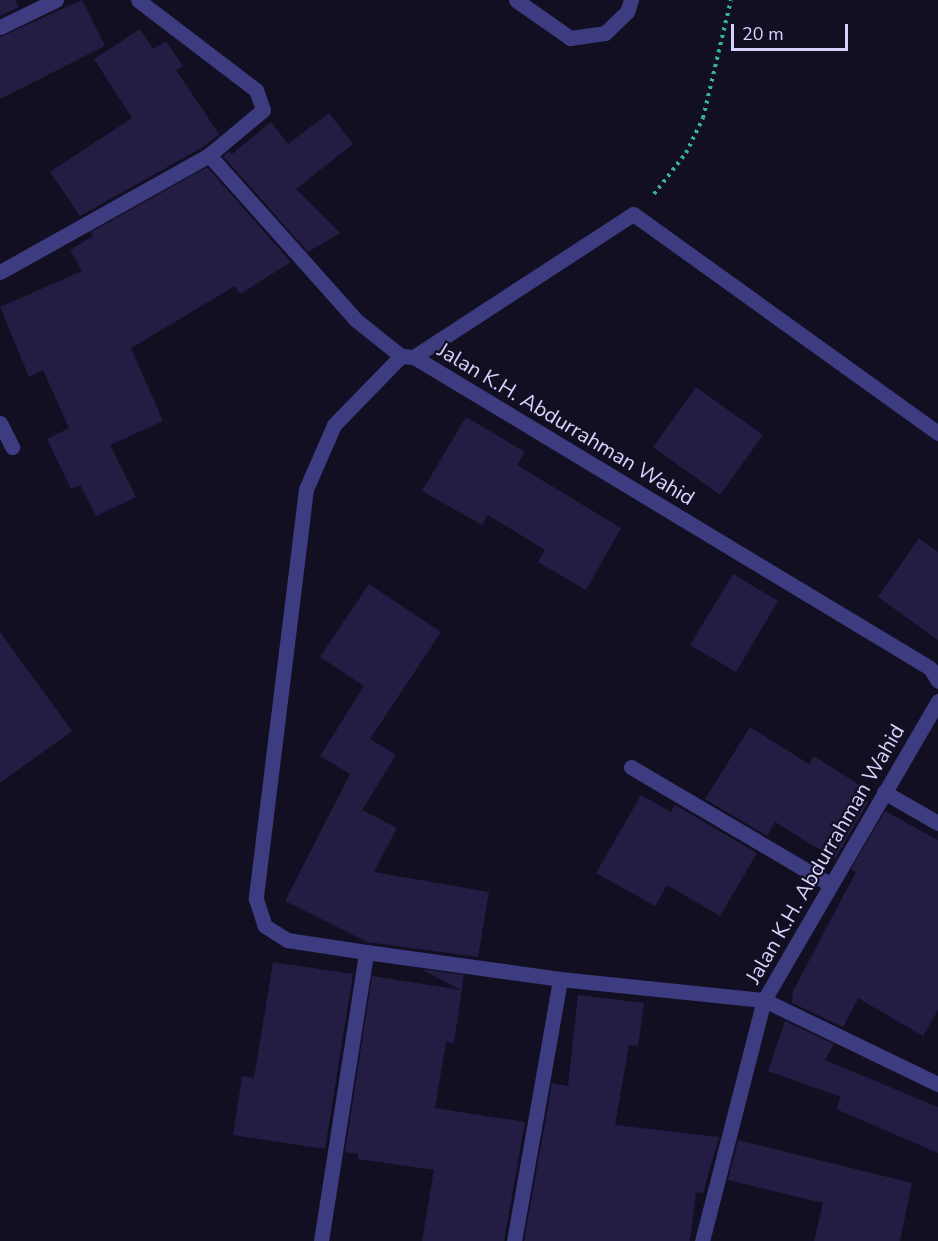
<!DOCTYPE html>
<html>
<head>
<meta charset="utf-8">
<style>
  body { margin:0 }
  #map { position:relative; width:938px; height:1241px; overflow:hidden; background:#120f23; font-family:"Nunito Sans",sans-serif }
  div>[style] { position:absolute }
  .building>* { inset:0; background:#231c43 }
  .path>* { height:4px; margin-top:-2px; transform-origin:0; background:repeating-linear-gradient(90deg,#33b0a7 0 3px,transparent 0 7.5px) }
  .minor>* { height:15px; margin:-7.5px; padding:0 7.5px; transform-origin:7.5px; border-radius:7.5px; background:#3d3c80 }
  span { translate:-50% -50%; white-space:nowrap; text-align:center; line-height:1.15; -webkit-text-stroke:4.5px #120f23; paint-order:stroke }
  .street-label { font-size:21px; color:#d7d3fd }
  .scale { position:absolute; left:731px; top:24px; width:117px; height:27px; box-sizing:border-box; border:3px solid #d7d3fd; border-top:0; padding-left:8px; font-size:18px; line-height:21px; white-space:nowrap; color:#d7d3fd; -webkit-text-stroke:4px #120f23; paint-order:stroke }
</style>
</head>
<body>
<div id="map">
  <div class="building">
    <i style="clip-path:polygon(0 0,15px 0,19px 7px,0 16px)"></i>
    <i style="clip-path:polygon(82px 0,105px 46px,0 99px,0 37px)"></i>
    <i style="clip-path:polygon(140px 29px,153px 49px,166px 41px,183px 66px,176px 70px,219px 134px,203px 147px,80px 216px,50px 172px,132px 118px,94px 59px)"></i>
    <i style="clip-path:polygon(329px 113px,353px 144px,296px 189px,340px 233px,308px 252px,223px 156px,230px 151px,232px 154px,271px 122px,288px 144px)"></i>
    <i style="clip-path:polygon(207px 167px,291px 262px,240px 294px,235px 286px,131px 348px,163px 421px,110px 445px,136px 497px,96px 516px,80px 485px,71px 489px,47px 439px,69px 428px,43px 370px,29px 377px,0 307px,82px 271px,70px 250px,93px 236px,91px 232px)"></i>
    <i style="clip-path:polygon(696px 387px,763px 435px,720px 495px,653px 447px)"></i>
    <i style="clip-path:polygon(466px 417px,525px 452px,517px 465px,621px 528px,586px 590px,538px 562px,545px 550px,488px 515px,482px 525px,422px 491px)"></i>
    <i style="clip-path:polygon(919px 538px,938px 552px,938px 640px,878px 597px)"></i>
    <i style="clip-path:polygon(733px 574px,778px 601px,736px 672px,690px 645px)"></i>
    <i style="clip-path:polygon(369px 584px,441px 632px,370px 739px,396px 755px,362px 810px,397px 828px,374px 872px,489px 892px,478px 957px,367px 942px,285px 901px,350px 774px,320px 756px,364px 686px,320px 657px)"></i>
    <i style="clip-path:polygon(0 632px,72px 731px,0 783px)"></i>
    <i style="clip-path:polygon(750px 727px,809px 764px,814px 756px,867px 790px,861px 799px,868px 802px,835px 859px,775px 822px,767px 836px,705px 799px)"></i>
    <i style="clip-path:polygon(641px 795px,671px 812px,675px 805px,757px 853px,720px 916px,667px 885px,655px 906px,596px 873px)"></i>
    <i style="clip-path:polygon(885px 811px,938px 840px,938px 1010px,923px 1036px,858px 998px,843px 1027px,792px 1003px,793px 991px,856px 872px,851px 869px)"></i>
    <i style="clip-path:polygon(273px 962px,353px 974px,325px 1149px,233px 1135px,242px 1076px,254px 1078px)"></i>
    <i style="clip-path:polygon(421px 969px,464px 975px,454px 1043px,446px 1042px,435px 1108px,525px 1122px,504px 1241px,422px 1241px,434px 1170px,358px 1159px,358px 1154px,345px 1152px,372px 976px,461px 990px)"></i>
    <i style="clip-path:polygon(578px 995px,644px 1003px,638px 1046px,629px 1045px,615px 1125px,719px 1137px,703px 1193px,696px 1192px,690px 1241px,524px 1241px,552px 1083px,568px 1086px)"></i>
    <i style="clip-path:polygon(785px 1021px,834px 1044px,825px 1060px,938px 1107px,938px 1153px,836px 1109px,841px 1097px,768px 1071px)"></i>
    <i style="clip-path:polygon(738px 1140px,912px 1183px,900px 1241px,814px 1241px,823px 1203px,728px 1180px)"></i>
  </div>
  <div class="path">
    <i style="left:654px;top:194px;width:52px;rotate:-52deg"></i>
    <i style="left:686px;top:153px;width:39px;rotate:-64deg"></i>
    <i style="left:703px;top:118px;width:121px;rotate:-76.7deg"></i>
  </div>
  <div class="minor">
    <i style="left:516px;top:0;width:66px;rotate:35.1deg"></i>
    <i style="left:570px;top:38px;width:35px;rotate:-8deg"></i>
    <i style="left:605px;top:33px;width:30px;rotate:-44deg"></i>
    <i style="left:627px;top:12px;width:13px;rotate:-72deg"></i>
    <i style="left:0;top:27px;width:62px;rotate:-25.7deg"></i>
    <i style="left:209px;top:155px;width:221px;rotate:48.3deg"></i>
    <i style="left:356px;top:320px;width:58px;rotate:38.7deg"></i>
    <i style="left:0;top:272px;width:240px;rotate:-29.2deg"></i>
    <i style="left:209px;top:155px;width:70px;rotate:-39.8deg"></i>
    <i style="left:263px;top:110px;width:21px;rotate:-109deg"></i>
    <i style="left:256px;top:90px;width:148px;rotate:-142.7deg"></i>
    <i style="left:414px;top:357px;width:13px;rotate:-176deg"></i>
    <i style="left:401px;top:356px;width:96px;rotate:134.2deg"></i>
    <i style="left:334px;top:425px;width:70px;rotate:113.6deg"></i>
    <i style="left:306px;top:489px;width:413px;rotate:97deg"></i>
    <i style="left:256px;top:899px;width:28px;rotate:72deg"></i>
    <i style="left:265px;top:926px;width:26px;rotate:32deg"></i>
    <i style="left:287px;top:940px;width:80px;rotate:8.6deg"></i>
    <i style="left:366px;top:952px;width:196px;rotate:7.9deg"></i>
    <i style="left:560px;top:979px;width:205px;rotate:5.9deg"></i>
    <i style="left:764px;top:1000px;width:193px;rotate:25.8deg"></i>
    <i style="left:0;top:423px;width:27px;rotate:63deg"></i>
    <i style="left:938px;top:433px;width:375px;rotate:-144.3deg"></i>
    <i style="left:633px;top:214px;width:262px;rotate:146.9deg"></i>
    <i style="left:414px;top:357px;width:602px;rotate:31.08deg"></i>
    <i style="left:930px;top:668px;width:15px;rotate:58deg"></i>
    <i style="left:631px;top:767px;width:232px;rotate:30.5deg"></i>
    <i style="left:884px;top:792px;width:62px;rotate:29.9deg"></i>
    <i style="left:321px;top:1241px;width:292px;rotate:-81.1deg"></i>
    <i style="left:514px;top:1241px;width:266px;rotate:-80deg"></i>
    <i style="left:702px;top:1241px;width:249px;rotate:-75.6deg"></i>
    <i style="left:764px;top:1000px;width:346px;rotate:-59.8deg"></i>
  </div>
  <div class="street-label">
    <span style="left:566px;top:424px;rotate:31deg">Jalan K.H. Abdurrahman Wahid</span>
    <span style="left:825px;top:854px;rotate:-60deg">Jalan K.H. Abdurrahman Wahid</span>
  </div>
  <div class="scale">20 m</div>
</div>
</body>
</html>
